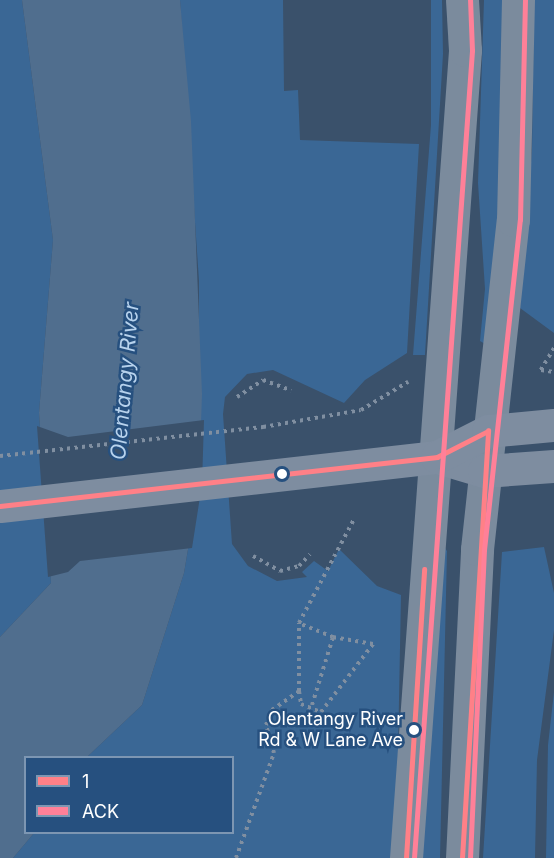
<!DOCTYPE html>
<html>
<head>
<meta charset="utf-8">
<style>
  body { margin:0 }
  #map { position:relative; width:554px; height:858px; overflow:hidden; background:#3a516b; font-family:Inter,sans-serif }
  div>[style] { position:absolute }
  .green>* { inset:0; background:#3a6795 }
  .water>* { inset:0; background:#506e8e }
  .pier>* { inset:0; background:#3a516b }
  .path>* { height:4px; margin-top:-2px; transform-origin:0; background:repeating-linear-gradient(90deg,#808fa1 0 3px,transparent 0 7.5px) }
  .secondary>* { height:33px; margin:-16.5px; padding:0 16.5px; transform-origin:16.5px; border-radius:16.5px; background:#7b8b9d }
  .primary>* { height:33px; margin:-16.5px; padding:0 16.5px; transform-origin:16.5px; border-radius:16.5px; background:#7e8da0 }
  .bus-1>* { height:4.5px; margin:-2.25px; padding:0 2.25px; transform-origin:2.25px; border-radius:2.25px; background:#ff8087 }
  .bus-2>* { height:4.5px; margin:-2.25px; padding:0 2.25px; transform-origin:2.25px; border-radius:2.25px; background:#ff8098 }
  .dots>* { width:16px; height:16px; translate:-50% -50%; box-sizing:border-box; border:3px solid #26507f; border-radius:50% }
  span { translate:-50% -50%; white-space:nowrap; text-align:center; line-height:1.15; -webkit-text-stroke:5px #26507f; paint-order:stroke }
  .bus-label { font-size:18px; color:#fff }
  .right { translate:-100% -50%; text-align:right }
  .water-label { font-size:21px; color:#b7d2ed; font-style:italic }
  .legend { position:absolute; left:24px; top:756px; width:210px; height:78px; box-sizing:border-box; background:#26507f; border:2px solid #7d96b2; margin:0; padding:8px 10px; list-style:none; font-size:18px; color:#fff }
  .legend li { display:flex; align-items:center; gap:12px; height:30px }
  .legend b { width:30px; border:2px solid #7d96b2 }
</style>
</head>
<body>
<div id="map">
  <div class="green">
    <i style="clip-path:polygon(0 0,22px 0,53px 240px,39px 413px,51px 583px,0 637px)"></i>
    <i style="clip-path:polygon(180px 0,283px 0,284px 91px,298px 90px,300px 140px,419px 144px,407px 353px,365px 380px,344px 403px,273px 370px,247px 374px,225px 397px,223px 414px,232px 544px,248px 566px,277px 581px,307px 577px,302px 572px,314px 561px,328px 571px,339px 549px,377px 586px,401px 595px,396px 858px,13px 858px,34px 833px,232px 832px,232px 758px,87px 757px,142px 705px,184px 573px,199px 484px,199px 281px)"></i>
    <i style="clip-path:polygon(431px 0,442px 0,443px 54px,425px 355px,413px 355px,431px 125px)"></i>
    <i style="clip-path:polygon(484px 0,503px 0,500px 188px,487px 345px,480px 341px,485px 289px,478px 183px)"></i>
    <i style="clip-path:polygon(534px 0,554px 0,554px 333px,520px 308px,532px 149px)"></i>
    <i style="clip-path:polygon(443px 545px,447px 551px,440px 858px,419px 858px)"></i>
    <i style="clip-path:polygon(544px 547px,554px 593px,554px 630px,537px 760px,535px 858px,483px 858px,502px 552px)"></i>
    <i style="clip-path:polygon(554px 692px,554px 858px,546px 858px,548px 745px)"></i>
  </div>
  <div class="water">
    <i style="clip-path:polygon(22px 0,180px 0,191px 121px,202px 394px,199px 484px,184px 573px,142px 705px,87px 757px,26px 758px,26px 832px,34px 833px,13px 858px,0 858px,0 637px,51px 583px,39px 413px,53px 240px)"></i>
  </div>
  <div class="pier">
    <i style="clip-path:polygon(204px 420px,202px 484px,192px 548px,80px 561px,68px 572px,48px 577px,37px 426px,68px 437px)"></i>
  </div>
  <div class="path">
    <i style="left:554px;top:348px;width:26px;rotate:121deg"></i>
    <i style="left:541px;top:370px;width:13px;rotate:9deg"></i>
    <i style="left:237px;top:397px;width:31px;rotate:-33deg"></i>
    <i style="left:263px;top:380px;width:30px;rotate:20deg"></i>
    <i style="left:0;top:456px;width:265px;rotate:-6.3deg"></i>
    <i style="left:263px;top:427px;width:99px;rotate:-9.8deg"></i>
    <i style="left:361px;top:410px;width:55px;rotate:-30.8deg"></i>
    <i style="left:253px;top:556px;width:31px;rotate:29deg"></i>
    <i style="left:280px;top:571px;width:20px;rotate:-15deg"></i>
    <i style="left:299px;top:566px;width:16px;rotate:-47deg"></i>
    <i style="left:299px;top:691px;width:13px;rotate:81deg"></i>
    <i style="left:301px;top:704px;width:22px;rotate:22deg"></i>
    <i style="left:321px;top:712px;width:86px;rotate:-52.6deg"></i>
    <i style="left:373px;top:644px;width:41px;rotate:-170.1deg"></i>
    <i style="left:333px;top:637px;width:37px;rotate:-158deg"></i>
    <i style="left:312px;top:705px;width:71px;rotate:-72.8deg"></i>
    <i style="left:236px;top:858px;width:112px;rotate:-70.1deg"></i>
    <i style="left:274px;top:753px;width:29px;rotate:-106deg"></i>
    <i style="left:266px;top:725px;width:16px;rotate:-68deg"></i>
    <i style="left:272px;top:710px;width:33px;rotate:-35deg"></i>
    <i style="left:299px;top:691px;width:68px;rotate:-90deg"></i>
    <i style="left:299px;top:623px;width:118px;rotate:-62.1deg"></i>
  </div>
  <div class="secondary">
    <i style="left:406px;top:858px;width:810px;rotate:-85.82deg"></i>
    <i style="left:465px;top:50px;width:50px;rotate:-93.4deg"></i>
    <i style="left:462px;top:858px;width:309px;rotate:-87.2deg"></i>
    <i style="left:477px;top:549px;width:331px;rotate:-83.8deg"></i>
    <i style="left:513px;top:220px;width:220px;rotate:-88.7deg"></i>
  </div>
  <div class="primary">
    <i style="left:437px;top:457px;width:49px;rotate:16.6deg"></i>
    <i style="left:484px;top:471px;width:70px;rotate:-4.1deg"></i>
    <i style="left:0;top:506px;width:440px;rotate:-6.4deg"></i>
    <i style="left:437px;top:457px;width:57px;rotate:-27deg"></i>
    <i style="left:488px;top:431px;width:66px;rotate:-5.2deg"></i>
  </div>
  <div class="bus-1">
    <i style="left:0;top:506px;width:440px;rotate:-6.4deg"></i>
    <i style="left:437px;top:457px;width:57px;rotate:-27deg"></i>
    <i style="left:406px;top:858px;width:289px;rotate:-86.4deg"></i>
    <i style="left:462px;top:858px;width:428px;rotate:-86.5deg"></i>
  </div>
  <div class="bus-2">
    <i style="left:414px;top:858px;width:809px;rotate:-85.89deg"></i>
    <i style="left:472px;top:51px;width:51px;rotate:-92.2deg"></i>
    <i style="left:470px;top:858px;width:308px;rotate:-87.4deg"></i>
    <i style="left:484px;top:550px;width:332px;rotate:-83.8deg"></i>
    <i style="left:520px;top:220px;width:220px;rotate:-88.7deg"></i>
  </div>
  <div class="dots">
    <i style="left:282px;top:474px;background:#fff"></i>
    <i style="left:414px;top:730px;background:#fff"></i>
  </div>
  <div class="bus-label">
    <span class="right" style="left:403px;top:730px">Olentangy River<br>Rd &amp; W Lane Ave</span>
  </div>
  <div class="water-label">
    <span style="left:125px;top:381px;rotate:-85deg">Olentangy River</span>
  </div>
  <ul class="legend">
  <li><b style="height:8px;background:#ff8087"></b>1</li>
  <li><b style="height:8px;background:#ff8098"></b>ACK</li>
  </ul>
</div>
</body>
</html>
